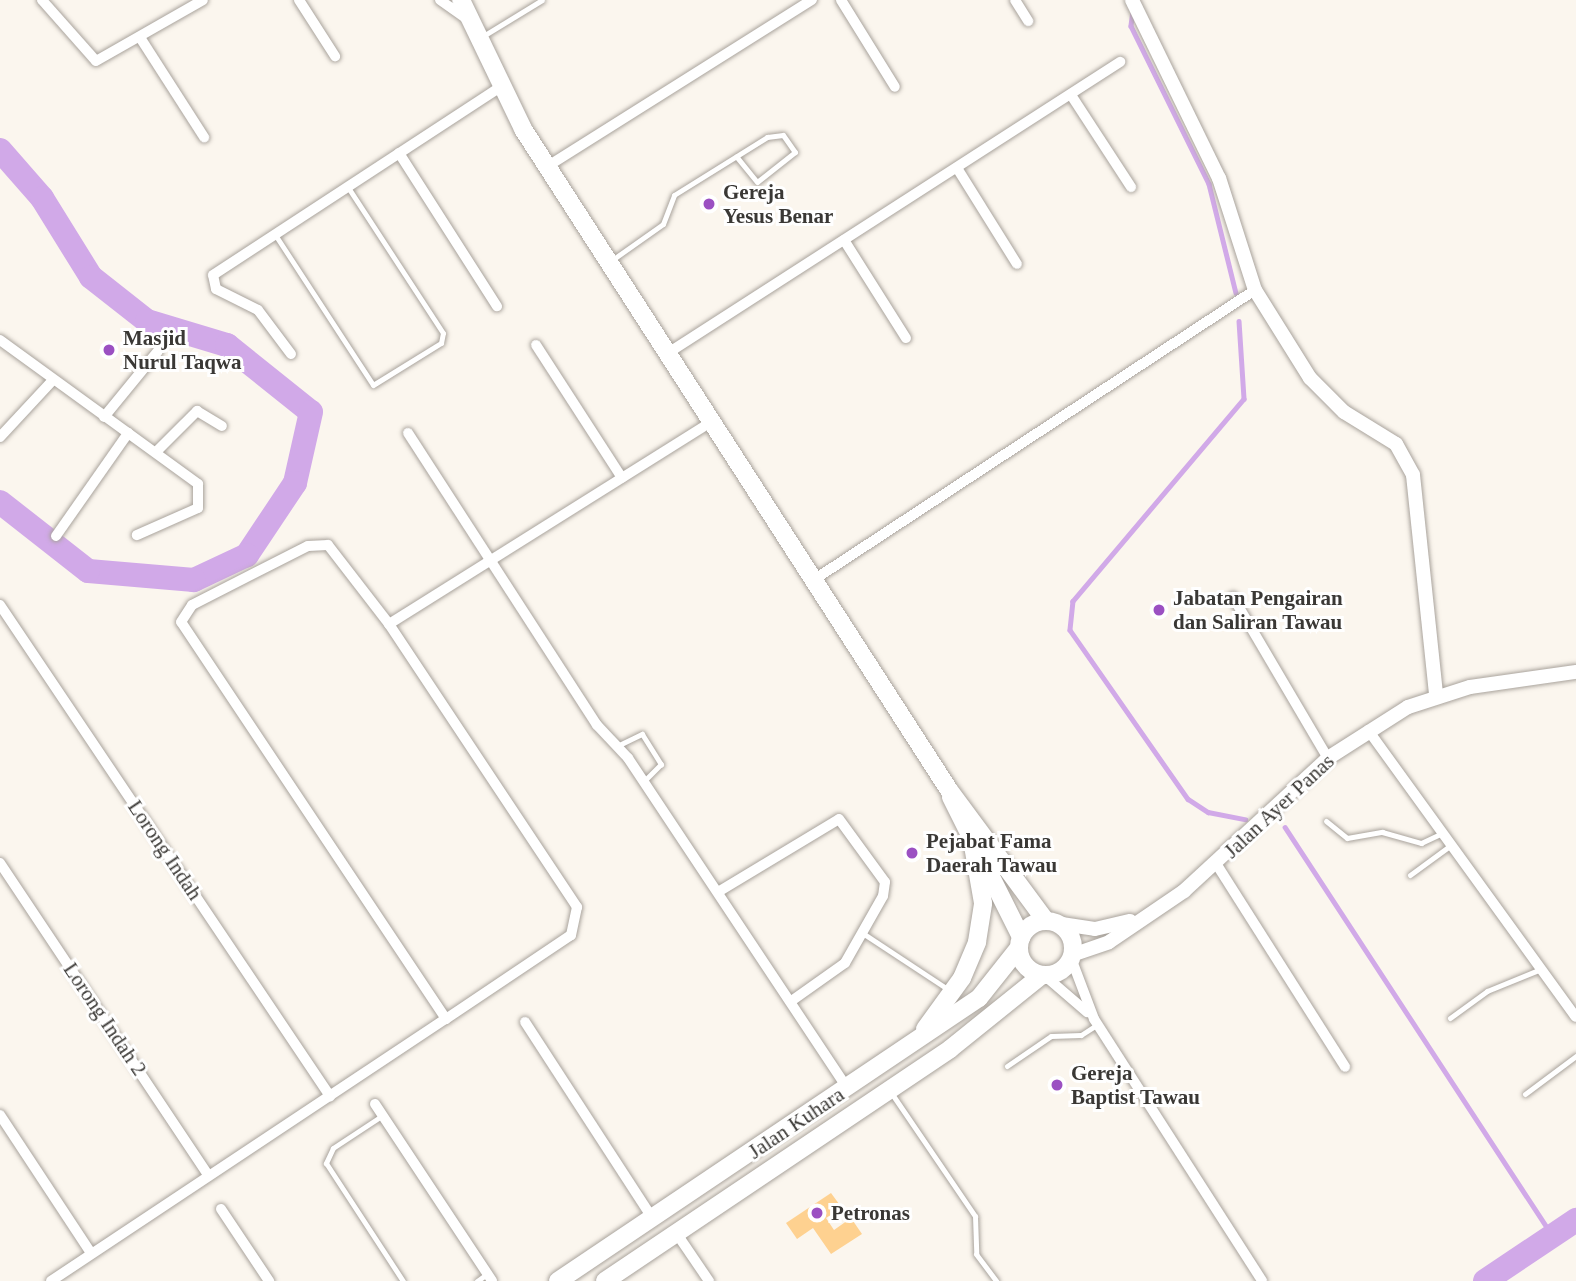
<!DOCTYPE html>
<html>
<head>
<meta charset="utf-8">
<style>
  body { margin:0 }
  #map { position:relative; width:1576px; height:1281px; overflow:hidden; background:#fbf6ee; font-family:Georgia,serif }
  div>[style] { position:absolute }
  .stream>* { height:4.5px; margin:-2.25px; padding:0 2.25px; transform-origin:2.25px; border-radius:2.25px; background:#d1a9e8 }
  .river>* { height:24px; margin:-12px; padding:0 12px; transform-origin:12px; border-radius:12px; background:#d1a9e8 }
  .building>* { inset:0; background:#fed190 }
  .roads { filter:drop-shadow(0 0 2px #a9a39c) drop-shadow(0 0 2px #a9a39c) }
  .service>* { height:5px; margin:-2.5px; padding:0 2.5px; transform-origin:2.5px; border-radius:2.5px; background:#fff }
  .minor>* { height:10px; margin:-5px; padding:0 5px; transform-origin:5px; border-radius:5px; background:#fff }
  .tertiary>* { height:14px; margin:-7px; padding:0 7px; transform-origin:7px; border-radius:7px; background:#fff }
  .primary>* { height:18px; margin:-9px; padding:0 9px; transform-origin:9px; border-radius:9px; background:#fff }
  .primary>.ring { margin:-9px; padding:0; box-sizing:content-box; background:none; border:18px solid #fff; border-radius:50% }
  .dots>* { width:19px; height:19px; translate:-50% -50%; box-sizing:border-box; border:4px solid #fff; border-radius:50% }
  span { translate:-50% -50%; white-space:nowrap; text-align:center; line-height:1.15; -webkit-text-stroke:6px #fff; paint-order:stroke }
  .poi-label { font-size:21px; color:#3a3835; font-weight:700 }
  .left { translate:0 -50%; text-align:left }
  .street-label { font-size:21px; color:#3a3835 }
</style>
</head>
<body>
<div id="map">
  <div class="stream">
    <i style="left:1133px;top:11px;width:15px;rotate:98deg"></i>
    <i style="left:1131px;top:26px;width:176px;rotate:63.7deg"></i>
    <i style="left:1209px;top:184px;width:112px;rotate:76.1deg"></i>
    <i style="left:1239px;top:321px;width:78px;rotate:86.3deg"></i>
    <i style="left:1244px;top:399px;width:265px;rotate:130.2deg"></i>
    <i style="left:1073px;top:601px;width:29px;rotate:96deg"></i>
    <i style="left:1070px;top:630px;width:206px;rotate:55.1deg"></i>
    <i style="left:1188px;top:799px;width:24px;rotate:33deg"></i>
    <i style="left:1208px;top:812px;width:38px;rotate:11deg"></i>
    <i style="left:1285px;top:827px;width:489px;rotate:56.8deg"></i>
  </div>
  <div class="river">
    <i style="left:0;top:150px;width:64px;rotate:48.8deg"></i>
    <i style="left:42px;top:198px;width:93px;rotate:58.2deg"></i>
    <i style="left:91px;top:277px;width:71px;rotate:38.2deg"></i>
    <i style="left:147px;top:321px;width:84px;rotate:16.7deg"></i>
    <i style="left:227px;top:345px;width:107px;rotate:38.6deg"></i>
    <i style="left:311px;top:412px;width:73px;rotate:102.7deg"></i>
    <i style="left:295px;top:483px;width:87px;rotate:123.7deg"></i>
    <i style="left:247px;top:555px;width:59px;rotate:154.7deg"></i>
    <i style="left:194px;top:580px;width:106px;rotate:-175.1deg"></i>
    <i style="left:88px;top:571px;width:112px;rotate:-141.9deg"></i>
    <i style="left:1485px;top:1281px;width:110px;rotate:-33.8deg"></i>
  </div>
  <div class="building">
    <i style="clip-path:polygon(831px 1193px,842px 1208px,826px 1218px,834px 1230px,851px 1218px,862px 1234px,831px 1254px,813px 1228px,797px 1239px,786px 1223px)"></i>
  </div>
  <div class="roads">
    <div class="service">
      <i style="left:483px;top:36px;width:69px;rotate:-31.4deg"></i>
      <i style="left:274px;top:233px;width:181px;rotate:56.9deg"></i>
      <i style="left:373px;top:385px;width:80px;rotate:-31.7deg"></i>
      <i style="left:441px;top:343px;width:10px;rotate:-79deg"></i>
      <i style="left:443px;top:333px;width:176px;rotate:-123.1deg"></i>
      <i style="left:612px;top:260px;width:62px;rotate:-35.2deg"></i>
      <i style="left:663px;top:224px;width:31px;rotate:-69deg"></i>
      <i style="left:674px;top:195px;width:110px;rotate:-31.9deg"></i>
      <i style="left:767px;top:137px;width:16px;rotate:-7deg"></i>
      <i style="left:783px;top:135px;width:21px;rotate:55deg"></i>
      <i style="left:795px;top:152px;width:48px;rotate:141.7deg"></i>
      <i style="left:757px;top:182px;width:33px;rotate:-129deg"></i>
      <i style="left:617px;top:746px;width:28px;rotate:-26deg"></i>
      <i style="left:642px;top:734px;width:36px;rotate:58deg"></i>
      <i style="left:661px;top:764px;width:24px;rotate:135deg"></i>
      <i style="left:1326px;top:821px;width:27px;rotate:39deg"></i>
      <i style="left:1347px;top:838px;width:36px;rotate:-10deg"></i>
      <i style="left:1382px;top:832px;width:41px;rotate:15.8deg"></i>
      <i style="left:1421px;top:843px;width:23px;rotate:-25deg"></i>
      <i style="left:1410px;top:875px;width:51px;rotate:-36.2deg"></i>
      <i style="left:864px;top:934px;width:102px;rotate:33.4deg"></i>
      <i style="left:1450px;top:1018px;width:46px;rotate:-36.1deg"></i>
      <i style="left:1487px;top:991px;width:58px;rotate:-22.2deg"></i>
      <i style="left:1007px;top:1066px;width:53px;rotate:-34.3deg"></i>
      <i style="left:1051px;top:1036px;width:30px;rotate:-2deg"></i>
      <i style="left:1081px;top:1035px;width:20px;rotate:-33deg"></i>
      <i style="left:892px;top:1094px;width:148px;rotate:55.8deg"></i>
      <i style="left:975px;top:1216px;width:38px;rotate:88deg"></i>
      <i style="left:976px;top:1254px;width:34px;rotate:53deg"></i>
      <i style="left:1525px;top:1094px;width:64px;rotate:-36.7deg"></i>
      <i style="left:383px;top:1115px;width:60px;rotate:146.6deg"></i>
      <i style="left:333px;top:1148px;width:17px;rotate:115deg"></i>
      <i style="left:326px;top:1163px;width:141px;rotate:56.9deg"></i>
      <i style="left:477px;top:1281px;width:12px;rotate:-35deg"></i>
    </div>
    <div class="minor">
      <i style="left:42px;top:0;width:81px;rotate:48.5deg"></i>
      <i style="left:96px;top:61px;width:123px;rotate:-29.7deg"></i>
      <i style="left:299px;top:0;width:67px;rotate:57.3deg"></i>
      <i style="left:440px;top:0;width:35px;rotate:35deg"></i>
      <i style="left:841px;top:0;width:102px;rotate:58.2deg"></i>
      <i style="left:1015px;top:0;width:25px;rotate:58deg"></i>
      <i style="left:141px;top:39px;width:117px;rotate:57.3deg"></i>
      <i style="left:1071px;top:95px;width:110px;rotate:56.9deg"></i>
      <i style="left:399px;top:153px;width:182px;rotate:57.4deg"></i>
      <i style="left:548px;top:166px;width:312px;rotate:-32.2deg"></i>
      <i style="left:957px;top:168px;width:113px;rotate:58deg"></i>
      <i style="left:844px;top:240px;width:116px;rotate:57.7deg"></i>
      <i style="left:0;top:340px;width:245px;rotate:36deg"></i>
      <i style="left:198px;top:484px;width:24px;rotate:90deg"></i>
      <i style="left:198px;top:508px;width:67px;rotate:156.1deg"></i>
      <i style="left:536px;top:345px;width:158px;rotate:57.1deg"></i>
      <i style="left:668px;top:353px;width:538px;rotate:-32.77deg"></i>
      <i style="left:291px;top:354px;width:55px;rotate:-126.9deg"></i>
      <i style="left:258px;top:310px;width:47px;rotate:-153.4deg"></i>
      <i style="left:216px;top:289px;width:14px;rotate:-102deg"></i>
      <i style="left:213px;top:275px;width:343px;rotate:-33.2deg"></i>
      <i style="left:104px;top:417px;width:85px;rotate:-50.7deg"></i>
      <i style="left:408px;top:433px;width:348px;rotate:57.1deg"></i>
      <i style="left:597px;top:725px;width:45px;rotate:46.8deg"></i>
      <i style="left:628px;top:758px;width:397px;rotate:56.4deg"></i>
      <i style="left:0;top:437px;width:78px;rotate:-47.1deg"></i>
      <i style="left:157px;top:451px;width:57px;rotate:-45deg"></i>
      <i style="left:197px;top:411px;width:29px;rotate:31deg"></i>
      <i style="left:56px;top:536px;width:126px;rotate:-55deg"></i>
      <i style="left:328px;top:545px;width:100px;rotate:52.3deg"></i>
      <i style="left:389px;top:624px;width:340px;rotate:56.4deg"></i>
      <i style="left:577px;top:907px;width:29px;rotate:102deg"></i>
      <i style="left:571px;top:935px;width:151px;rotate:146.1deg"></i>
      <i style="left:446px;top:1019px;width:477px;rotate:-123.7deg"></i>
      <i style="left:181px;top:622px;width:20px;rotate:-57deg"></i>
      <i style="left:192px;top:605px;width:130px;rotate:-27deg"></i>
      <i style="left:308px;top:546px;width:20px;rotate:-3deg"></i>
      <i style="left:815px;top:579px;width:526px;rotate:-33.3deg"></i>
      <i style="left:1233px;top:597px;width:187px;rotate:59.5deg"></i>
      <i style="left:0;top:605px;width:592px;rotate:56.1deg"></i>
      <i style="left:389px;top:624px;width:381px;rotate:-32.1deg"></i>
      <i style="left:1368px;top:730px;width:354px;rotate:54.1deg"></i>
      <i style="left:0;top:863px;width:376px;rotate:56.3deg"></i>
      <i style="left:1217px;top:865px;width:239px;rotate:57.6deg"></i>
      <i style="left:718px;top:892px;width:141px;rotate:-31.1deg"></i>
      <i style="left:839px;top:819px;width:78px;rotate:53.9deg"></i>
      <i style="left:885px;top:882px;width:14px;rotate:98deg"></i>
      <i style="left:883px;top:896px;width:77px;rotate:119.6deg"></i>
      <i style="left:845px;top:963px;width:67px;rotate:144.7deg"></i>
      <i style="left:1071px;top:958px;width:65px;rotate:69.3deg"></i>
      <i style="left:1094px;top:1019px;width:311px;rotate:57.3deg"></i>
      <i style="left:1044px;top:975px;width:57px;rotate:40.7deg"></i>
      <i style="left:525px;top:1022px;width:235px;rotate:57deg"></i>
      <i style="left:375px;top:1104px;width:212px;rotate:56.5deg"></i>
      <i style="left:0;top:1115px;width:165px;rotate:56.6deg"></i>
      <i style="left:221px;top:1209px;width:87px;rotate:56.3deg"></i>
      <i style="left:677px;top:1234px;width:57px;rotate:55.8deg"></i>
      <i style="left:51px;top:1281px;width:474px;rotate:-33.6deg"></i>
    </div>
    <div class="tertiary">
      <i style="left:1132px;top:0;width:198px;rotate:64deg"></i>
      <i style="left:1219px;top:178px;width:118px;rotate:72.2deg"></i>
      <i style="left:1255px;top:290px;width:104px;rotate:58deg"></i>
      <i style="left:1310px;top:378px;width:48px;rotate:45deg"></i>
      <i style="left:1344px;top:412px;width:61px;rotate:31.6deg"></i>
      <i style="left:1396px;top:444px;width:35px;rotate:61deg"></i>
      <i style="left:1413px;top:475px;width:221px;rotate:84deg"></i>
      <i style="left:1055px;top:923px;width:40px;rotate:8.5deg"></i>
      <i style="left:1095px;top:929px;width:36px;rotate:-13deg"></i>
      <i style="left:1072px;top:955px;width:39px;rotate:-19deg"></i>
      <i style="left:1109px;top:942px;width:91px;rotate:-34.2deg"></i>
      <i style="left:1184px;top:891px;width:196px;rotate:-42.7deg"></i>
      <i style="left:1328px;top:758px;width:95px;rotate:-32.5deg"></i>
      <i style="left:1408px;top:707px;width:65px;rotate:-17.9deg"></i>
      <i style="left:1470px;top:687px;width:107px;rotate:-8.1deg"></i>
    </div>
    <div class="primary">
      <i style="left:461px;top:0;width:143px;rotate:64.3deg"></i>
      <i style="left:523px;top:129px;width:786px;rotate:57.2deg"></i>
      <i style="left:949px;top:790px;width:163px;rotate:53.5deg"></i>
      <i style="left:951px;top:797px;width:157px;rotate:63.4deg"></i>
      <i class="ring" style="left:1019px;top:921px;width:36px;height:36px"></i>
      <i style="left:925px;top:1029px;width:63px;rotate:-54deg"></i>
      <i style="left:962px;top:978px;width:39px;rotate:-67deg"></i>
      <i style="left:977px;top:942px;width:39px;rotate:-81deg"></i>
      <i style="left:983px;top:903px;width:64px;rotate:-99.9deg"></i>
      <i style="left:558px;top:1281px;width:507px;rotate:-33.91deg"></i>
      <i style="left:979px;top:998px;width:63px;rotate:-51.5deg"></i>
      <i style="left:605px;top:1281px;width:416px;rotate:-33.9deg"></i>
      <i style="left:950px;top:1049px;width:118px;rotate:-38.8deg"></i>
    </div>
  </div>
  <div class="dots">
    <i style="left:709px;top:204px;background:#9b50c2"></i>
    <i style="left:109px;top:350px;background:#9b50c2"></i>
    <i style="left:1159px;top:610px;background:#9b50c2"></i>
    <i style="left:912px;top:853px;background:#9b50c2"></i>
    <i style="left:1057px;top:1085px;background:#9b50c2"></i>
    <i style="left:817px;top:1213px;background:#9b50c2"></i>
  </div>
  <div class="poi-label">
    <span class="left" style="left:723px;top:204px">Gereja<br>Yesus Benar</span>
    <span class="left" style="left:123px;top:350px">Masjid<br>Nurul Taqwa</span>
    <span class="left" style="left:1173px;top:610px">Jabatan Pengairan<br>dan Saliran Tawau</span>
    <span class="left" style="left:926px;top:853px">Pejabat Fama<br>Daerah Tawau</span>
    <span class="left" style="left:1071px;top:1085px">Gereja<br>Baptist Tawau</span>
    <span class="left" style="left:831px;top:1213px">Petronas</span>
  </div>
  <div class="street-label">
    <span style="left:1279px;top:806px;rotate:-43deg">Jalan Ayer Panas</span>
    <span style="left:165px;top:850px;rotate:56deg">Lorong Indah</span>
    <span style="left:105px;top:1019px;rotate:56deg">Lorong Indah 2</span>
    <span style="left:796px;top:1123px;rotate:-34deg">Jalan Kuhara</span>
  </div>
</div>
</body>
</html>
